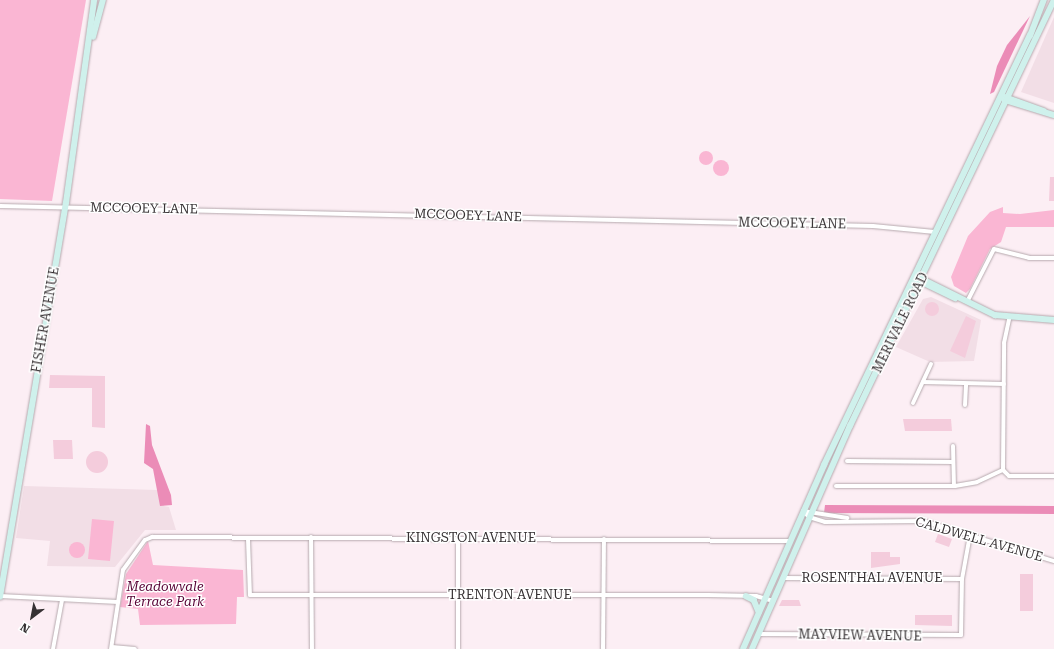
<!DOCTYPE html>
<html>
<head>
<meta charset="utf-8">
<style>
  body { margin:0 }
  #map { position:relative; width:1054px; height:649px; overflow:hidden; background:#fceef4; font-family:"Roboto Serif",serif }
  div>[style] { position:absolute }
  .built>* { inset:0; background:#f2dee6 }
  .green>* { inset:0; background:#fab6d3 }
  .round { border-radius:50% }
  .forest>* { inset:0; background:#eb8cb7 }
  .building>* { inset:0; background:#f4ccdc }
  .roads { filter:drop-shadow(0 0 1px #b6a9ae) drop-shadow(0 0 1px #b6a9ae) }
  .street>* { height:4px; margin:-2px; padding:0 2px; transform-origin:2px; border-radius:2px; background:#fff }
  .secondary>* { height:5.5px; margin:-2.75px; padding:0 2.75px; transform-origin:2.75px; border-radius:2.75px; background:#cff1ec }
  span { translate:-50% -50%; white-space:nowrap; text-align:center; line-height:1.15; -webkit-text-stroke:3px #fff; paint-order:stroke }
  .street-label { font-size:13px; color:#363133 }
  .park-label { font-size:13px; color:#570035; font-style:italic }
  .north { position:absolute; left:12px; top:597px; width:40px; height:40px; -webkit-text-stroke:3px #fff; paint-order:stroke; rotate:212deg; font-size:11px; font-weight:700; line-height:16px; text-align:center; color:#363133 }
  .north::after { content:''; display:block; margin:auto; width:14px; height:18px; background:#363133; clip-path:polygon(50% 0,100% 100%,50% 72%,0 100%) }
</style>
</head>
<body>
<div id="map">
  <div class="built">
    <i style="clip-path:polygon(1054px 17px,1054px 103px,1021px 92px)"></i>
    <i style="clip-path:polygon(931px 297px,981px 320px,974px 361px,930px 362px,896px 347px,923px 299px)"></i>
    <i style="clip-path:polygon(24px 486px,157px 490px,164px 506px,169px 507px,176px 530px,145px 530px,115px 567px,47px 566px,50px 541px,16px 538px)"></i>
  </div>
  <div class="green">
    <i style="clip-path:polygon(0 0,86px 0,52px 201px,0 199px)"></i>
    <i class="round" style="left:699px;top:151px;width:14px;height:14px"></i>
    <i class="round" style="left:713px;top:160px;width:16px;height:16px"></i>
    <i style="clip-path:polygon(1003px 207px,1003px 213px,1020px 214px,1054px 210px,1054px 227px,1006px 227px,1001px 242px,990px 249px,970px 289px,966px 293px,954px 286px,951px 277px,968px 236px,990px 212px)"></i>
    <i style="clip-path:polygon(92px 519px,114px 521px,110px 561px,88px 559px)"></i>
    <i style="clip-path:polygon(148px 541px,153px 565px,243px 570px,244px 597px,237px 597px,236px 624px,140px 625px,138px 609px,120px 607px,126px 574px)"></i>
    <i class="round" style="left:69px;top:542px;width:16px;height:16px"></i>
  </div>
  <div class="forest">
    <i style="clip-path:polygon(1030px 16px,994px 92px,990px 94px,997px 66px,1007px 45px)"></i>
    <i style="clip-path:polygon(146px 424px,150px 426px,152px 445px,171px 495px,172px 505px,160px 506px,153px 469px,144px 463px)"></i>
    <i style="clip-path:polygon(825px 505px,1054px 506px,1054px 514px,824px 513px)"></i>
  </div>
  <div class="building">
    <i style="clip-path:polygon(1050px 177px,1054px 177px,1054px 201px,1049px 201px)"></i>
    <i class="round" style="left:925px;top:302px;width:14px;height:14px"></i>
    <i style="clip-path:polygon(966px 316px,976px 321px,965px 358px,950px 351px)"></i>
    <i style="clip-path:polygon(50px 375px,105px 376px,105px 428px,92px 427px,92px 388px,49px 388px)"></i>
    <i style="clip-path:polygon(903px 419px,951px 419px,952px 431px,905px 431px)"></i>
    <i style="clip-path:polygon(53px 440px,72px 440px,73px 459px,54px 459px)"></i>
    <i class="round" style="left:86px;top:451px;width:22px;height:22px"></i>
    <i style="clip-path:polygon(938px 534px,952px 539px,949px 547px,935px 542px)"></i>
    <i style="clip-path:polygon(871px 552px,890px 552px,890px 557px,900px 557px,900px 564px,871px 568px)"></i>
    <i style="clip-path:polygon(1020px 574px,1033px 574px,1033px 611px,1020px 611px)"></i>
    <i style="clip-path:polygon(782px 600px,799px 600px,801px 606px,779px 606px)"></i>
    <i style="clip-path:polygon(915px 615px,952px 615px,952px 626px,915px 625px)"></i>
  </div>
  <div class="roads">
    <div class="street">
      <i style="left:0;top:206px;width:873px;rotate:1.31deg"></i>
      <i style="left:873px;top:226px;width:62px;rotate:5.5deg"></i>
      <i style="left:967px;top:302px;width:59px;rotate:-63deg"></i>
      <i style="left:994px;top:249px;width:36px;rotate:14deg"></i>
      <i style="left:1029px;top:258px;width:25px"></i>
      <i style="left:923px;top:382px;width:81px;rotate:1.4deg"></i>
      <i style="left:913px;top:403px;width:43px;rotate:-65.2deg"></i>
      <i style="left:965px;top:405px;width:21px;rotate:-87deg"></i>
      <i style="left:953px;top:446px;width:40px;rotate:88.6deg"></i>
      <i style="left:847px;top:461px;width:106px;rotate:0.5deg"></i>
      <i style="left:1003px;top:470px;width:127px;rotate:-89.5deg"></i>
      <i style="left:1004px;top:343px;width:25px;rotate:-78deg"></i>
      <i style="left:1003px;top:470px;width:8px;rotate:45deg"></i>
      <i style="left:1009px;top:476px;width:45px"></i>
      <i style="left:836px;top:486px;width:119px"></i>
      <i style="left:955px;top:486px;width:22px;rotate:-10deg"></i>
      <i style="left:977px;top:482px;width:29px;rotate:-25deg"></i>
      <i style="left:803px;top:511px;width:8px;rotate:45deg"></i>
      <i style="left:809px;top:517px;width:17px;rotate:17deg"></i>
      <i style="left:825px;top:522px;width:98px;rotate:-0.6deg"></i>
      <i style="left:923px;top:521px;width:137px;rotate:17deg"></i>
      <i style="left:803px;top:511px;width:45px;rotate:9deg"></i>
      <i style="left:311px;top:537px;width:112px;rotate:89.5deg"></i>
      <i style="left:458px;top:538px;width:111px;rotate:90deg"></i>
      <i style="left:248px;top:539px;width:56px;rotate:88deg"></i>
      <i style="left:250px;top:595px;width:458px"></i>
      <i style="left:708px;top:595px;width:48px;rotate:1.2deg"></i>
      <i style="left:756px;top:596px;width:18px;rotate:16deg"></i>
      <i style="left:783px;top:578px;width:179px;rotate:0.3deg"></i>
      <i style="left:0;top:596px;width:118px;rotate:2.9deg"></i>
      <i style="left:758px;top:634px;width:203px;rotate:0.3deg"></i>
      <i style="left:961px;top:635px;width:56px;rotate:-89deg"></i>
      <i style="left:962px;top:579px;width:45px;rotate:-79.7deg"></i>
      <i style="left:112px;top:647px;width:23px;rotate:5deg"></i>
      <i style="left:53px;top:649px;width:50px;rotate:-79.6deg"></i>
      <i style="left:111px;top:649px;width:80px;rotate:-81.4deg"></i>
      <i style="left:123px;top:570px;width:37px;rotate:-54deg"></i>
      <i style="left:145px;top:540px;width:8px;rotate:-23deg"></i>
      <i style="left:152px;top:537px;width:638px;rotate:0.36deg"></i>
      <i style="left:603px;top:649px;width:110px;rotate:-89.5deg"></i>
    </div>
    <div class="secondary">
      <i style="left:93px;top:37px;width:38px;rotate:-75deg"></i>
      <i style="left:1005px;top:97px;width:41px;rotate:19.7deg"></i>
      <i style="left:1005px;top:100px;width:51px;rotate:17deg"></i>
      <i style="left:914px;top:278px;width:46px;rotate:26deg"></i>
      <i style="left:920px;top:278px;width:84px;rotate:26.3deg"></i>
      <i style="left:995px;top:315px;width:59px;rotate:4.8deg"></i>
      <i style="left:746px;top:596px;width:9px;rotate:27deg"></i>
      <i style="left:754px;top:600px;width:13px;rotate:67deg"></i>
      <i style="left:0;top:597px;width:399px;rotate:-80.5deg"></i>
      <i style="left:66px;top:203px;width:205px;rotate:-82.1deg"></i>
      <i style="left:743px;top:649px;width:201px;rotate:-66.2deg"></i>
      <i style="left:824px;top:465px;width:476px;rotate:-64.4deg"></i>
      <i style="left:1030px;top:36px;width:39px;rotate:-69deg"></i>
      <i style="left:752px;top:649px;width:244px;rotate:-66.3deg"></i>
      <i style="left:850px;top:426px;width:472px;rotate:-64.4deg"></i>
    </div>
  </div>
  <div class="street-label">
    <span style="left:144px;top:209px;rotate:1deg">MCCOOEY LANE</span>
    <span style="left:468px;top:216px;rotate:2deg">MCCOOEY LANE</span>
    <span style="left:792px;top:224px;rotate:1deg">MCCOOEY LANE</span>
    <span style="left:46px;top:320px;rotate:-80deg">FISHER AVENUE</span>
    <span style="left:901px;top:323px;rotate:-64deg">MERIVALE ROAD</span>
    <span style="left:471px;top:538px">KINGSTON AVENUE</span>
    <span style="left:979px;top:540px;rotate:16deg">CALDWELL AVENUE</span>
    <span style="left:872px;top:578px">ROSENTHAL AVENUE</span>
    <span style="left:510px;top:595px">TRENTON AVENUE</span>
    <span style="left:860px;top:636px;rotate:1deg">MAYVIEW AVENUE</span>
  </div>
  <div class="park-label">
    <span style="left:165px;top:595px">Meadowvale<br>Terrace Park</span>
  </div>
  <div class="north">N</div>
</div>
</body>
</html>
